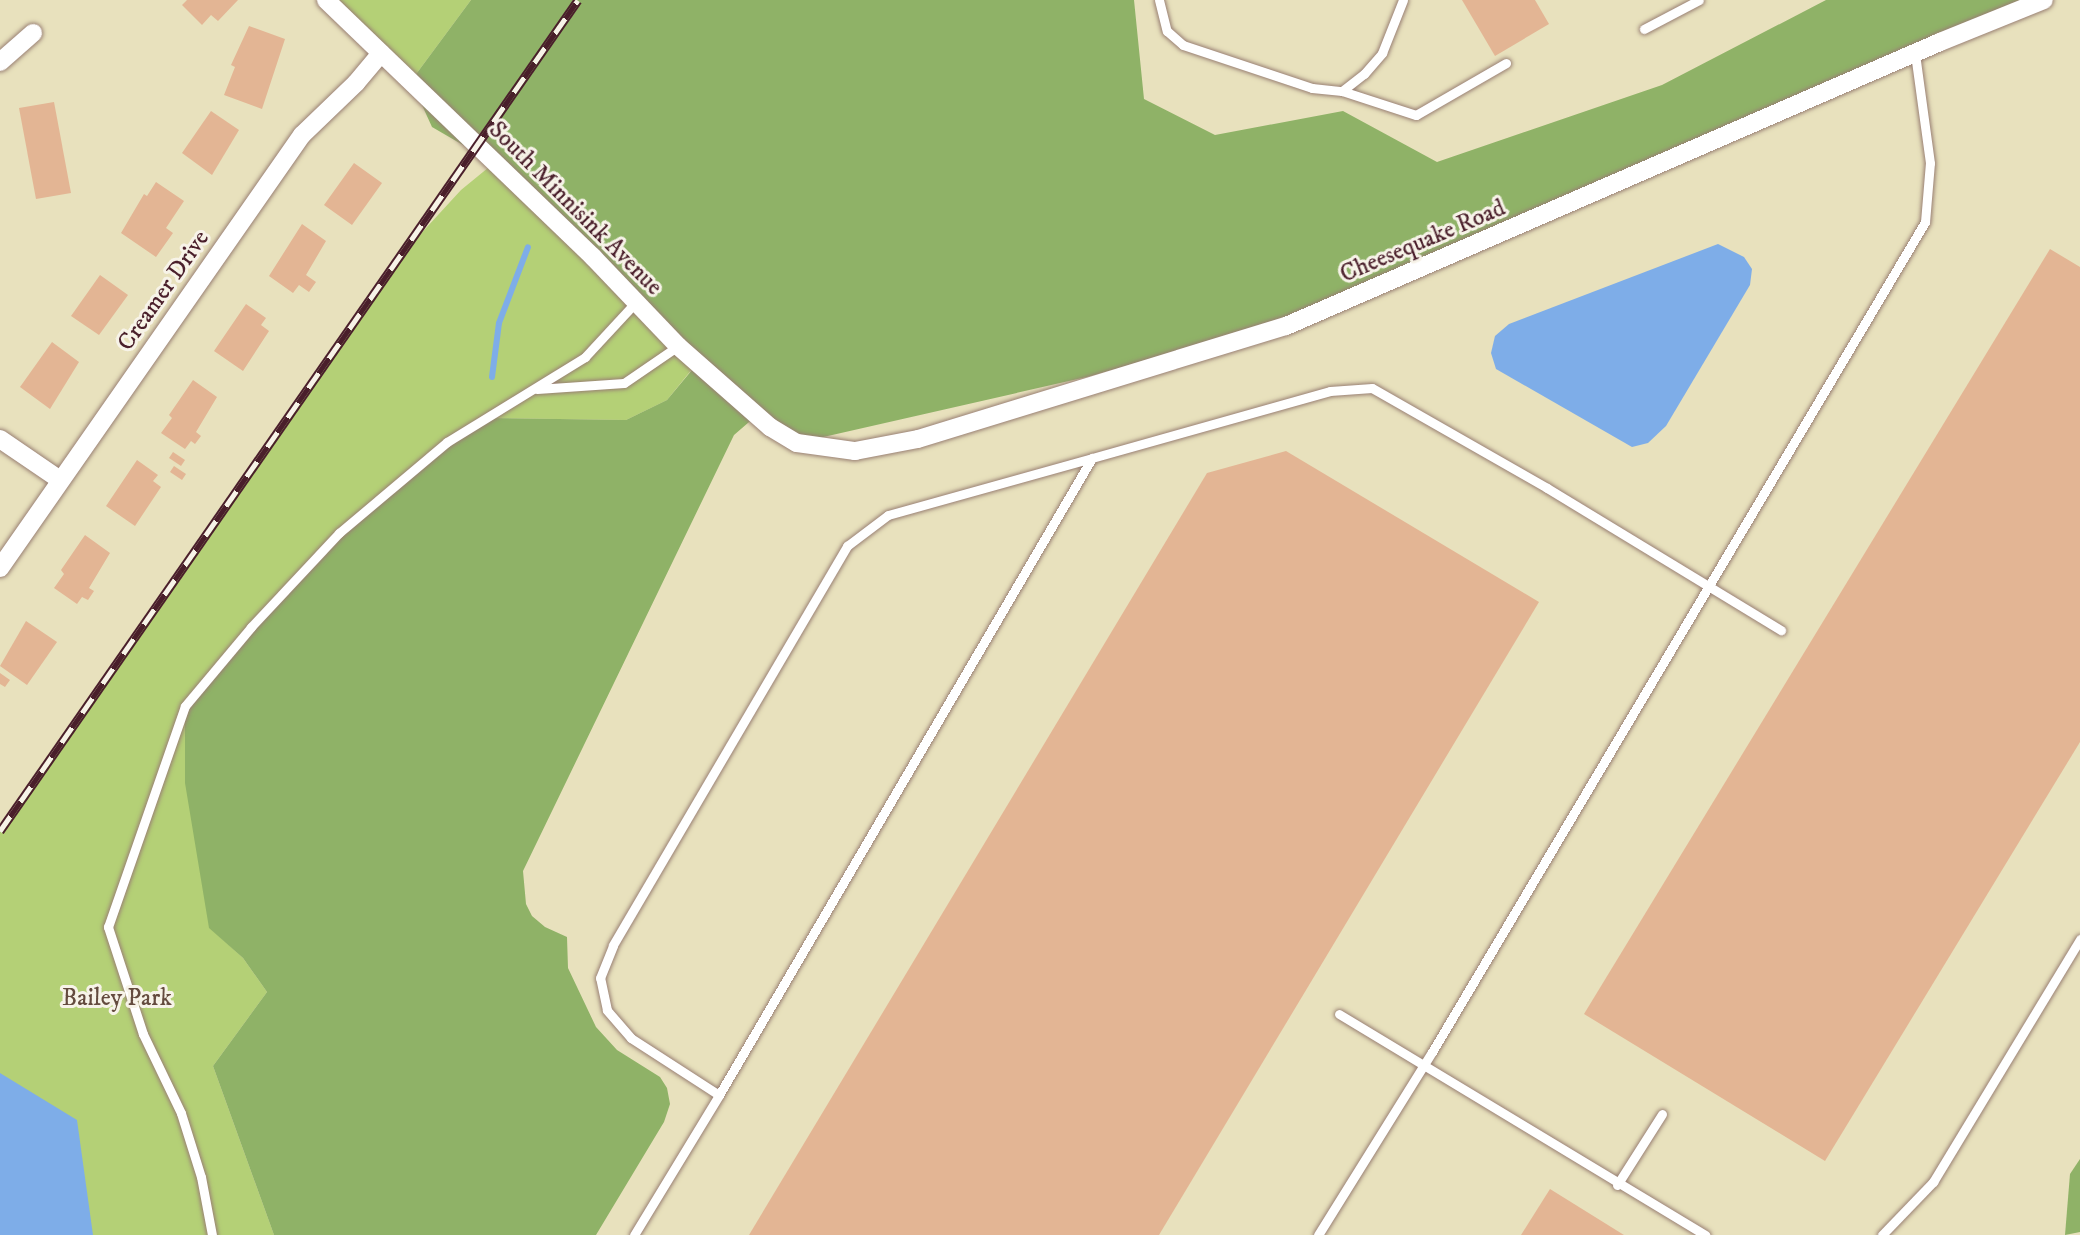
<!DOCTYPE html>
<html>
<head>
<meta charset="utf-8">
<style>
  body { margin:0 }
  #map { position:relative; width:2080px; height:1235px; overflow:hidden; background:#e8e1bd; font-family:"IM FELL DW Pica",serif }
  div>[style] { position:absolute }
  .green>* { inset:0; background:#b4d076 }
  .forest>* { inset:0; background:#8fb267 }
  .water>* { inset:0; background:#7eade8 }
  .stream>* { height:6px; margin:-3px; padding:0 3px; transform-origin:3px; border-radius:3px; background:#7eade8 }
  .building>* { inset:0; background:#e3b594 }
  .roads { filter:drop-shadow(0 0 2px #998074) drop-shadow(0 0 2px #998074) }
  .lane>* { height:9px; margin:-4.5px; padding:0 4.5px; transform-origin:4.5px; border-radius:4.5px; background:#fff }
  .street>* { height:18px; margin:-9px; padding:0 9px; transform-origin:9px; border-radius:9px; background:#fff }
  .rail>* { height:9px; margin-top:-4.5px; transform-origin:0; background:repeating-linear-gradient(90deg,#f7f3e8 0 18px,#4a1f2b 0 36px); box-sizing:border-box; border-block:2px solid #4a1f2b }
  span { translate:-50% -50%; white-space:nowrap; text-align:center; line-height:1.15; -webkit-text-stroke:6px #f7f3e8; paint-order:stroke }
  .street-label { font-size:24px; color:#4a1f2b }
  .park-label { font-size:24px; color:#644b3e }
</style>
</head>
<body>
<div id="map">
  <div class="green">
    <i style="clip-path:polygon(326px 0,471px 0,411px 81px)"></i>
    <i style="clip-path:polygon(494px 163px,697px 363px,667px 400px,626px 420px,488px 418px,209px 927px,243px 958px,267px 992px,213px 1066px,274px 1235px,0 1235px,0 831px,393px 264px,461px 190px)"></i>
  </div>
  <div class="forest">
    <i style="clip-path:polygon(471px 0,1134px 0,1144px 99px,1215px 135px,1343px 111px,1437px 162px,1662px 85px,1826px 0,2044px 0,1260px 327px,1091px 376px,797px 443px,756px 416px,734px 435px,523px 871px,526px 904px,532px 916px,545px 927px,567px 937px,568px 968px,596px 1027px,617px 1050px,660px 1077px,667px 1088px,670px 1104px,664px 1122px,596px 1235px,274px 1235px,213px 1066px,267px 992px,243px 958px,209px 928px,185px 783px,185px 706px,339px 533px,447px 442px,488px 418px,626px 420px,667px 400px,697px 364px,494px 163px,432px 127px,411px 81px)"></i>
    <i style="clip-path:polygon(2080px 1159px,2080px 1232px,2065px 1235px,2070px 1174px)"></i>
  </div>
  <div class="water">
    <i style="clip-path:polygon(1718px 244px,1744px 257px,1752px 269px,1750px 285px,1666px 426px,1648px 443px,1632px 447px,1496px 369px,1491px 353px,1495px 336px,1509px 324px)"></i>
    <i style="clip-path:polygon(0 1073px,77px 1120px,93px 1235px,0 1235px)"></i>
  </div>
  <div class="stream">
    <i style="left:492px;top:377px;width:54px;rotate:-82.6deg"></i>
    <i style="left:499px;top:323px;width:81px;rotate:-69.1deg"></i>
  </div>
  <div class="building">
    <i style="clip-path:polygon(187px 0,238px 0,218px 21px,211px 15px,202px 25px,182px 5px)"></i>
    <i style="clip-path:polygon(1462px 0,1535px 0,1549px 24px,1495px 56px)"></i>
    <i style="clip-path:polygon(249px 26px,285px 39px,262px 109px,224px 95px,235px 67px,231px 65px)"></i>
    <i style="clip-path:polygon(54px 102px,71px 193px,36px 199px,19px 108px)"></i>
    <i style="clip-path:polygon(211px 111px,239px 130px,212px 175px,182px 153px)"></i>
    <i style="clip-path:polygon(354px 163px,382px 183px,352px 225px,324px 205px)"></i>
    <i style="clip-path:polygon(156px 182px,184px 201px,166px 228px,173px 233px,156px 257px,121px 233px,144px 194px,147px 196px)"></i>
    <i style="clip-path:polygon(302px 224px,326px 241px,306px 275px,316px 282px,309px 292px,299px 285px,293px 293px,269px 276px)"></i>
    <i style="clip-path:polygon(2050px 249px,2080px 267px,2080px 742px,1825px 1161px,1584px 1014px)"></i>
    <i style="clip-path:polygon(100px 275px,128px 295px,99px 335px,71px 316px)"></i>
    <i style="clip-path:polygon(246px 304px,266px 318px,261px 325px,269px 331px,243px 371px,214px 351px)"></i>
    <i style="clip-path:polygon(52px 342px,79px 362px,50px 409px,20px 387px)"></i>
    <i style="clip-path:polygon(193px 380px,217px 397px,196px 432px,201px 436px,195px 444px,191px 441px,185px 449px,161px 433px,172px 418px,169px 415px)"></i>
    <i style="clip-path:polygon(1286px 451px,1539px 602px,1159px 1235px,749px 1235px,1207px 473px)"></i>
    <i style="clip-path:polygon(173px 452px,185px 460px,181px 466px,169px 458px)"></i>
    <i style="clip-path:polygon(137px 460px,158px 475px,153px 481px,161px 487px,135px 526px,106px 506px)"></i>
    <i style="clip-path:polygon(174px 466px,186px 474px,182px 480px,170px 472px)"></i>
    <i style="clip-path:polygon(85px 535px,110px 553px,89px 588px,94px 591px,88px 600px,82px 597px,77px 604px,54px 588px,64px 574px,61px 570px)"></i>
    <i style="clip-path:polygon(26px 621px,57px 642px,27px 685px,0 666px)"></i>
    <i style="clip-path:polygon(0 673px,10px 680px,5px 687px,0 684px)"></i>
    <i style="clip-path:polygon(1550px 1189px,1624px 1235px,1521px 1235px)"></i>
  </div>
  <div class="roads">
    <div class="lane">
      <i style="left:1159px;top:0;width:32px;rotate:76deg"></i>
      <i style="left:1167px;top:31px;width:21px;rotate:41deg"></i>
      <i style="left:1183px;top:45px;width:136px;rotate:18.4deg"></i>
      <i style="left:1312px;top:88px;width:30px;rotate:6deg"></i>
      <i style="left:1342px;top:91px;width:28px;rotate:-38deg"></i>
      <i style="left:1364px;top:74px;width:28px;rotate:-49deg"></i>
      <i style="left:1382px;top:53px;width:57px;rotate:-68.4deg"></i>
      <i style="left:1644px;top:29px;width:62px;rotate:-27.8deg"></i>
      <i style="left:1342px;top:91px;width:78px;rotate:18deg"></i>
      <i style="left:1416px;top:115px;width:104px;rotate:-30deg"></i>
      <i style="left:537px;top:389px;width:87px;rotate:-3.9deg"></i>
      <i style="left:624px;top:383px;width:65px;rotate:-34.4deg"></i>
      <i style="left:1092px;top:458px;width:738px;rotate:120.35deg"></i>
      <i style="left:719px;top:1095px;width:105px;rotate:-147.1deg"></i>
      <i style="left:631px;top:1038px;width:37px;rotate:-131deg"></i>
      <i style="left:607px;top:1010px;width:33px;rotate:-102deg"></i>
      <i style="left:600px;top:978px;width:35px;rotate:-68deg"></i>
      <i style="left:613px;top:945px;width:463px;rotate:-59.6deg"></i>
      <i style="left:847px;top:546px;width:51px;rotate:-37.1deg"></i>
      <i style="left:888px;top:515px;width:212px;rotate:-15.6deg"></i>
      <i style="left:1092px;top:458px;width:247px;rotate:-15.7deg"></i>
      <i style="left:1330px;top:391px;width:42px;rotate:-4.1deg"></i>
      <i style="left:1372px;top:388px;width:202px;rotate:29.7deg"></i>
      <i style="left:1547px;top:488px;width:274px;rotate:31.3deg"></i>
      <i style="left:1339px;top:1014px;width:428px;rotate:31.1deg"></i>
      <i style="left:1617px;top:1185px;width:84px;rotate:-57.6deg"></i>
      <i style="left:212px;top:1235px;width:59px;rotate:-100.7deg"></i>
      <i style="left:201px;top:1177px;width:67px;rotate:-107.4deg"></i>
      <i style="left:181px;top:1113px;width:88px;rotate:-115.7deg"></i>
      <i style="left:143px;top:1034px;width:113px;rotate:-108.1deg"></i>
      <i style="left:108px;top:927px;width:234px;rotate:-70.8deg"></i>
      <i style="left:185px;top:706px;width:103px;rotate:-50.1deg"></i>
      <i style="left:251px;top:627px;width:129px;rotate:-46.9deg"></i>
      <i style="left:339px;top:533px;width:141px;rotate:-40.1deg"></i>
      <i style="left:447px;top:442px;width:162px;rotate:-31.6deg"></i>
      <i style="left:585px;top:357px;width:75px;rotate:-47.2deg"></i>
      <i style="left:634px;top:1235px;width:164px;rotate:-58.7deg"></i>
      <i style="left:1318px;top:1235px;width:216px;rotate:-58.1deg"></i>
      <i style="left:1432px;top:1052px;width:965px;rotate:-59.29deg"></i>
      <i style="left:1925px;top:222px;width:59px;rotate:-85.2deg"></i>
      <i style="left:1930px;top:163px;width:111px;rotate:-97.8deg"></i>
      <i style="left:1882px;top:1235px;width:74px;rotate:-46.1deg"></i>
      <i style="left:1933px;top:1182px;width:284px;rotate:-58.8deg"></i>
    </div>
    <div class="street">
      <i style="left:326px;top:0;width:371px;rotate:43.9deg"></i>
      <i style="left:593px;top:257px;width:123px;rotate:46.3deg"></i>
      <i style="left:678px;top:346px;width:123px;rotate:41.4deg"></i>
      <i style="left:770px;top:427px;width:31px;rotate:31deg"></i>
      <i style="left:797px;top:443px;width:59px;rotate:7.9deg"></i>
      <i style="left:855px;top:451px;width:64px;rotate:-10.8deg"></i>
      <i style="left:918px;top:439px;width:385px;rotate:-17.1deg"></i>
      <i style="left:1286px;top:326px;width:713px;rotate:-23.47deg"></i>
      <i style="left:1940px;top:42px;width:112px;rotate:-22deg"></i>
      <i style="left:0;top:62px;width:44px;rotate:-41.3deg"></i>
      <i style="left:0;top:439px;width:73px;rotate:34.3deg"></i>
      <i style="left:0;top:568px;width:528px;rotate:-55.11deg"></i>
      <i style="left:302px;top:135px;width:75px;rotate:-43.9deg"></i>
      <i style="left:356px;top:83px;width:39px;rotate:-50deg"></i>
    </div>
  </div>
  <div class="rail">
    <i style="left:0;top:831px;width:1012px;rotate:-55.18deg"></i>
  </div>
  <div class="street-label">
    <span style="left:575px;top:209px;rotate:45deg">South Minnisink Avenue</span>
    <span style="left:1423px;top:242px;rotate:-23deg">Cheesequake Road</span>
    <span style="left:164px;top:291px;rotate:-55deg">Creamer Drive</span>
  </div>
  <div class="park-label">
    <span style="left:117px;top:999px">Bailey Park</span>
  </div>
</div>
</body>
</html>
